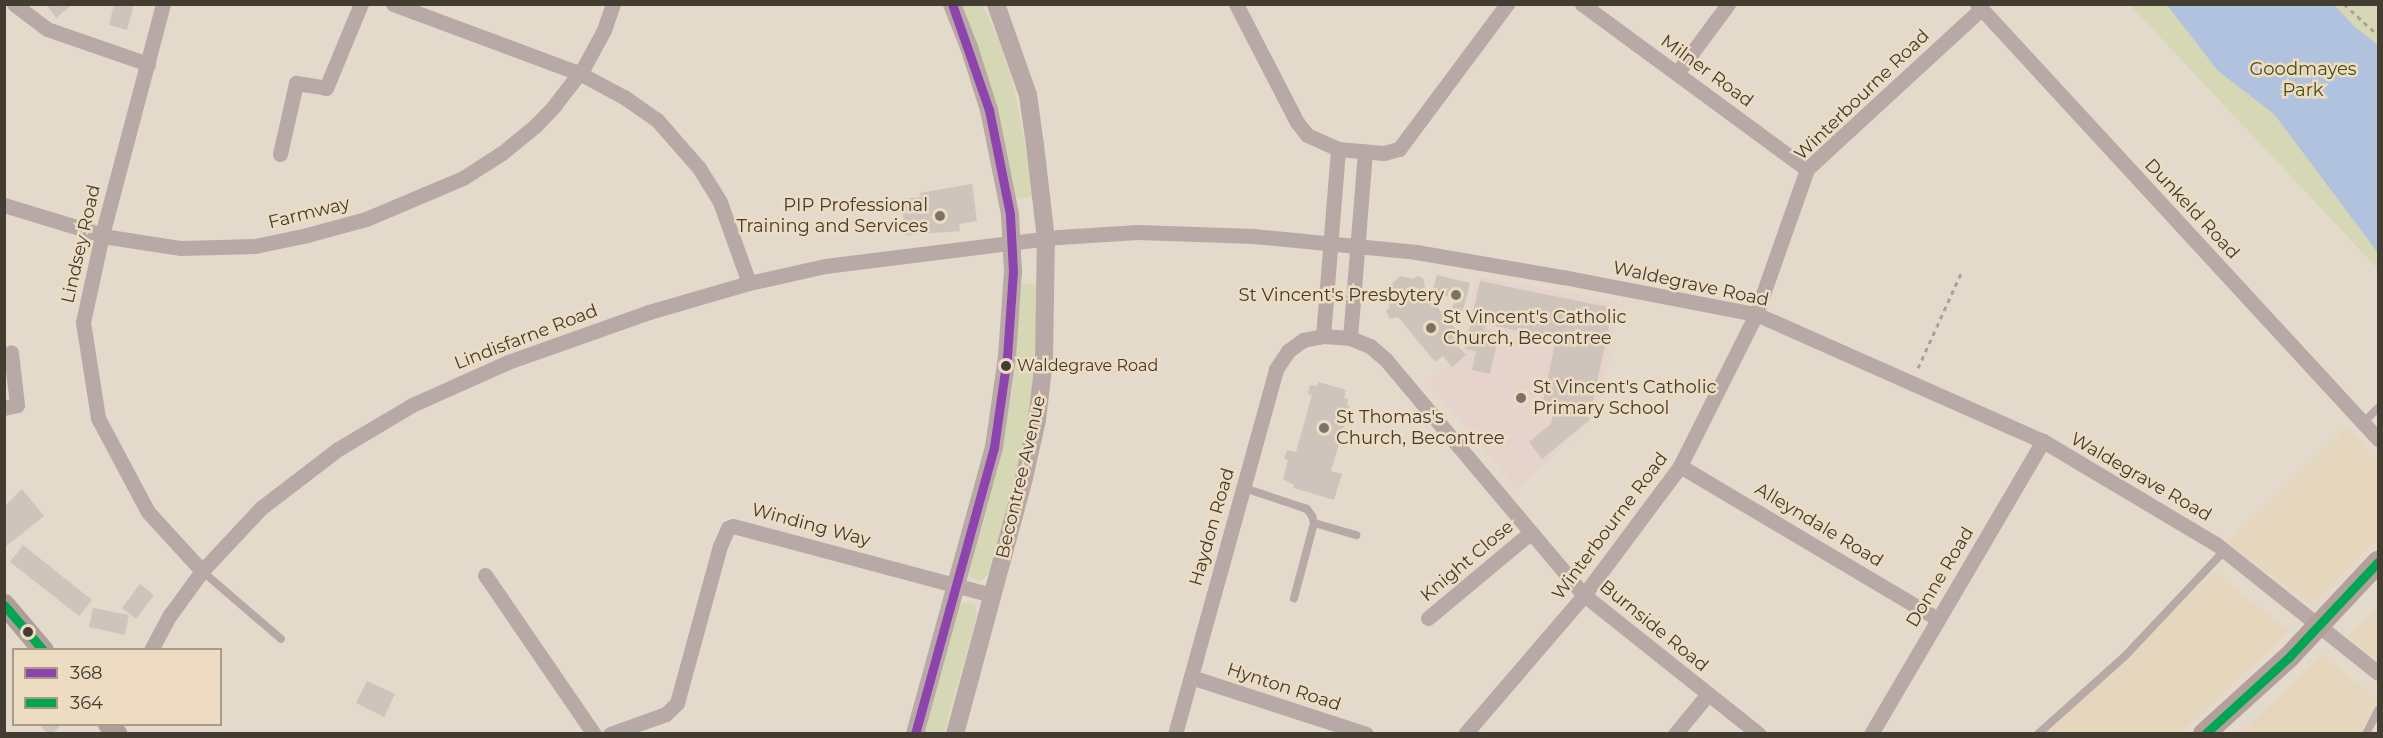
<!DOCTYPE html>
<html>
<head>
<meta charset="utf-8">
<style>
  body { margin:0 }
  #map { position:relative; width:2383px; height:738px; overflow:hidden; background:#e3dacb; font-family:Montserrat,sans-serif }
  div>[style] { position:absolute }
  .built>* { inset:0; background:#e6d6bd }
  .education>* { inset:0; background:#e6d3cc }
  .green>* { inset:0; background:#d6d7b5 }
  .water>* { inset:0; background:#b1c2df }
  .building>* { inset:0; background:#cec4bb }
  .path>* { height:3px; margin-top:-1.5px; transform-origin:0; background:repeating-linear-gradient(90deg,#aca09b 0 4.5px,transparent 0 9px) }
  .service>* { height:8px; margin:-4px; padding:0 4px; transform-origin:4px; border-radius:4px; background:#b8a9a6 }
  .minor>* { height:15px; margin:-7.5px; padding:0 7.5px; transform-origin:7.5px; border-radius:7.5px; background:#b8a9a6 }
  .tertiary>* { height:18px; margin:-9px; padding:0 9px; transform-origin:9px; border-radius:9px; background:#b8a9a6 }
  .secondary>* { height:21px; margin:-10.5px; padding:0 10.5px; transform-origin:10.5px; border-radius:10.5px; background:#b19e9a }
  .primary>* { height:22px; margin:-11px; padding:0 11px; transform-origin:11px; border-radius:11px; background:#b39f9b }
  .bus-1>* { height:9px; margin:-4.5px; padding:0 4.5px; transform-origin:4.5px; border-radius:4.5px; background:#8e44ad }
  .bus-2>* { height:9px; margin:-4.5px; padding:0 4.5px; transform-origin:4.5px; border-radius:4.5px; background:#00a651 }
  .dots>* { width:16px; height:16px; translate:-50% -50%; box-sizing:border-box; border:3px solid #eddcc1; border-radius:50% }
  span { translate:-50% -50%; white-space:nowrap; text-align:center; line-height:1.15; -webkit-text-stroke:5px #eddcc1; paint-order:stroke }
  .bus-label { font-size:16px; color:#423c31 }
  .left { translate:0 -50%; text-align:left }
  .park-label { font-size:18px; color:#475010 }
  .street-label { font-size:18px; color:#423c31 }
  .poi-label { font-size:18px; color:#423c31 }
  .right { translate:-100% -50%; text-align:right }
  .frame { position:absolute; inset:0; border:6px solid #423c31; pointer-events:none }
  .legend { position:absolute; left:12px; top:648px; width:210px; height:78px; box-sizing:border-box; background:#eddcc1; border:2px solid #a99c87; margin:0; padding:8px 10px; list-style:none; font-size:18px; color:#423c31 }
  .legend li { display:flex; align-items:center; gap:12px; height:30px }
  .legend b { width:30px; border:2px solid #a99c87 }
</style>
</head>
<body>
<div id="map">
  <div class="built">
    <i style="clip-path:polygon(2347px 427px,2378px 462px,2378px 538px,2312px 605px,2227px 543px)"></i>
    <i style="clip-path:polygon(2214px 573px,2290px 631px,2180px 733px,2040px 734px)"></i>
    <i style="clip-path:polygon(2378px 607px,2378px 661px,2348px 637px)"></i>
    <i style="clip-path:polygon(2323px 655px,2378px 701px,2360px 733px,2240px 733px)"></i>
  </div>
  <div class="education">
    <i style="clip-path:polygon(1476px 276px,1620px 303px,1598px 414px,1517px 489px,1428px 382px,1462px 355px)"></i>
  </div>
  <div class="green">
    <i style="clip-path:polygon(960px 5px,983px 5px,1001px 46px,1015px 92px,1034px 196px,1014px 199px,997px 113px,974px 35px)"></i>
    <i style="clip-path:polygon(2130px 5px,2378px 5px,2378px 269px,2159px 36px)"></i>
    <i style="clip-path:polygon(1019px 284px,1040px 284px,1037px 376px,1028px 428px,991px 566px,988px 575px,979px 582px,970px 576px,969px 569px,1003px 442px,1014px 380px)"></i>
    <i style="clip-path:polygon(963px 602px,975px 604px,977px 615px,944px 733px,924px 734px,960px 604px)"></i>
  </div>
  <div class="water">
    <i style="clip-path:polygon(2167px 5px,2334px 5px,2355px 27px,2378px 45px,2378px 253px,2274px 114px,2218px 71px)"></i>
  </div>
  <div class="building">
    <i style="clip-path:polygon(46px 4px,73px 4px,56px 18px)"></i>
    <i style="clip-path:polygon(114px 4px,134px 4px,127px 30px,109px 25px)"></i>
    <i style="clip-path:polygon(972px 184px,977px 221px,959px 224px,960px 231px,905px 235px,901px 199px,921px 197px,920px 193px)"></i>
    <i style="clip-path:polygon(1437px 275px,1470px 283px,1463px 312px,1452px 309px,1455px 298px,1432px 292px)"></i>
    <i style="clip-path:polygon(1401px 276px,1413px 279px,1417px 276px,1423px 278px,1425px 287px,1422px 288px,1462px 337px,1457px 345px,1466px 355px,1452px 367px,1443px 356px,1435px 362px,1398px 317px,1390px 319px,1386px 311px,1390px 307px,1384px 298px,1384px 290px)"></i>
    <i style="clip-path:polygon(1480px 281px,1613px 308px,1589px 420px,1542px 459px,1529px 442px,1551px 424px,1555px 403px,1543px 401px,1556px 339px,1486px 324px,1484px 330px,1499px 333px,1490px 374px,1472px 370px,1476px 351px,1465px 349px)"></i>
    <i style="clip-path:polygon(1319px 382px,1346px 390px,1344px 398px,1348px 399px,1347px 405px,1350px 406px,1331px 471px,1342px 474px,1334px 500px,1294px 488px,1294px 485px,1283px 479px,1288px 460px,1284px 459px,1287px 450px,1296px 452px,1312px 395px,1308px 394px,1310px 385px,1316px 386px)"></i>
    <i style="clip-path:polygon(22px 489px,44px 516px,4px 548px,4px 507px)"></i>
    <i style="clip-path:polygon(23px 545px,92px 600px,79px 616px,10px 562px)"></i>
    <i style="clip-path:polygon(140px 584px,154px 595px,136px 619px,122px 608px)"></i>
    <i style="clip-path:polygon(93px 608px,129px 615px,125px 635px,89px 627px)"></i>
    <i style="clip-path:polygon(367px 681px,395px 694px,384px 717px,356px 703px)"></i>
    <i style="clip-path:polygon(40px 724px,62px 724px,52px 734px,47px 734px)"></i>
  </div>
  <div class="path">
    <i style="left:2344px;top:4px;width:46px;rotate:42.4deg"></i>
    <i style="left:1918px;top:368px;width:107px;rotate:-65.6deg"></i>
  </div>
  <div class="service">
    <i style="left:2363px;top:423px;width:21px;rotate:-45deg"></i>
    <i style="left:1244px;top:488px;width:66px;rotate:18.4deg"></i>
    <i style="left:1307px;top:509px;width:9px;rotate:54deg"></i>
    <i style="left:1312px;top:516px;width:7px;rotate:74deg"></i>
    <i style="left:1314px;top:523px;width:78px;rotate:104.9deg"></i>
    <i style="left:1314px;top:523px;width:44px;rotate:15.9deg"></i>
    <i style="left:202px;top:571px;width:104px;rotate:40.7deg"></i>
    <i style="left:2038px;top:734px;width:118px;rotate:-41.9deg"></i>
    <i style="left:2126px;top:655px;width:144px;rotate:-46.7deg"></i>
    <i style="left:2366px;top:734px;width:27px;rotate:-63deg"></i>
  </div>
  <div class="minor">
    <i style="left:14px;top:4px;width:41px;rotate:37.1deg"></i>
    <i style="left:47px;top:29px;width:107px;rotate:19.1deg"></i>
    <i style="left:163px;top:4px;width:239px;rotate:104.8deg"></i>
    <i style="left:102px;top:235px;width:89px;rotate:102.3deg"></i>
    <i style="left:83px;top:322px;width:97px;rotate:81.1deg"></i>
    <i style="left:98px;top:418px;width:106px;rotate:62deg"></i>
    <i style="left:148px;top:512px;width:80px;rotate:47.5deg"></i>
    <i style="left:393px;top:4px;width:198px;rotate:20.4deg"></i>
    <i style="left:579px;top:73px;width:51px;rotate:28.1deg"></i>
    <i style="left:624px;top:97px;width:40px;rotate:34.9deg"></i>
    <i style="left:657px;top:120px;width:64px;rotate:48.8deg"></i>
    <i style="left:699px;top:168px;width:40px;rotate:58deg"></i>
    <i style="left:720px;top:202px;width:86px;rotate:70.3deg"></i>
    <i style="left:1236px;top:4px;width:133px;rotate:62.7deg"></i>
    <i style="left:1297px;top:122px;width:16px;rotate:52deg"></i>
    <i style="left:1307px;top:135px;width:34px;rotate:24deg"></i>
    <i style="left:1338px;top:149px;width:46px;rotate:5deg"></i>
    <i style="left:1384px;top:153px;width:16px;rotate:-15deg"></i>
    <i style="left:1399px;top:149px;width:181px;rotate:-53.3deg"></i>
    <i style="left:1582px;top:4px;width:279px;rotate:36.3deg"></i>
    <i style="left:1977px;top:4px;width:592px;rotate:47.33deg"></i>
    <i style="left:1677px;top:73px;width:86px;rotate:-53.5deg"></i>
    <i style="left:280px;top:154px;width:73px;rotate:-77.3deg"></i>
    <i style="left:296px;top:83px;width:30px;rotate:9deg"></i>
    <i style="left:326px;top:88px;width:91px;rotate:-67.4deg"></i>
    <i style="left:4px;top:205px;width:110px;rotate:16.9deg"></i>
    <i style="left:109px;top:237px;width:73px;rotate:8.7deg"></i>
    <i style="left:181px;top:248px;width:74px;rotate:-1.5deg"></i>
    <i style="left:255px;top:246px;width:53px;rotate:-11.9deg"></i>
    <i style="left:307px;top:235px;width:61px;rotate:-15.2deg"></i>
    <i style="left:366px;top:219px;width:105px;rotate:-22.9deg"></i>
    <i style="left:463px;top:178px;width:46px;rotate:-32.7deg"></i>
    <i style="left:502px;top:153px;width:43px;rotate:-39.3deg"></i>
    <i style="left:535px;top:126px;width:28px;rotate:-46deg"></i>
    <i style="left:554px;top:106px;width:49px;rotate:-52.4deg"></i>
    <i style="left:584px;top:67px;width:42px;rotate:-61.6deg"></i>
    <i style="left:604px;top:30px;width:28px;rotate:-71deg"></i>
    <i style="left:1323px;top:336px;width:188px;rotate:-85.4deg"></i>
    <i style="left:1350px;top:338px;width:187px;rotate:-85.4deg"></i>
    <i style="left:4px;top:408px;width:13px;rotate:-13deg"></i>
    <i style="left:17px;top:405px;width:53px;rotate:-96.5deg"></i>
    <i style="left:1680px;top:466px;width:300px;rotate:30.7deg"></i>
    <i style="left:485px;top:575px;width:193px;rotate:55.6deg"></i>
    <i style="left:1428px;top:618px;width:133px;rotate:-39.8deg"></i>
    <i style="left:151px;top:650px;width:40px;rotate:-62deg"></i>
    <i style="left:170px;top:615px;width:54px;rotate:-54deg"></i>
    <i style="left:202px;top:571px;width:86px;rotate:-46.9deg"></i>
    <i style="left:261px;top:508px;width:97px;rotate:-37.5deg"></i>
    <i style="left:338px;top:449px;width:86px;rotate:-30.7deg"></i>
    <i style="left:412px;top:405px;width:105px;rotate:-24.1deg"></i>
    <i style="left:508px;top:362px;width:150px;rotate:-19.5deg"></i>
    <i style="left:649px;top:312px;width:104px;rotate:-16.2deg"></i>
    <i style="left:749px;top:283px;width:78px;rotate:-12.6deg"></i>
    <i style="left:825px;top:266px;width:236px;rotate:-7.1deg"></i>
    <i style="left:1059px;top:237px;width:79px;rotate:-3.6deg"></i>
    <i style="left:1138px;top:232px;width:116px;rotate:2deg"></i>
    <i style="left:1254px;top:236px;width:163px;rotate:5.6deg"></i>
    <i style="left:1416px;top:252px;width:149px;rotate:9.7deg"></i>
    <i style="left:1563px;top:277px;width:197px;rotate:10.9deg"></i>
    <i style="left:1756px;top:314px;width:314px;rotate:23.9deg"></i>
    <i style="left:2043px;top:441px;width:201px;rotate:30.8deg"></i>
    <i style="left:2216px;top:544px;width:207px;rotate:38.5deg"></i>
    <i style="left:1191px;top:677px;width:184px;rotate:18deg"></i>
    <i style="left:610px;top:734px;width:59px;rotate:-19.7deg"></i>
    <i style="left:666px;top:714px;width:16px;rotate:-45deg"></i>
    <i style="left:677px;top:703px;width:163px;rotate:-74.7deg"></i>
    <i style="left:720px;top:546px;width:20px;rotate:-66deg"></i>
    <i style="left:728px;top:528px;width:5px;rotate:-22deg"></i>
    <i style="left:733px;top:526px;width:268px;rotate:14.9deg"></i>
    <i style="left:1175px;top:734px;width:379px;rotate:-74.5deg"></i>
    <i style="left:1276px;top:369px;width:22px;rotate:-56deg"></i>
    <i style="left:1288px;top:351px;width:19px;rotate:-36deg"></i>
    <i style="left:1303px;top:340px;width:20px;rotate:-11deg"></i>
    <i style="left:1323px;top:336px;width:27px;rotate:4deg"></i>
    <i style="left:1350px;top:338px;width:22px;rotate:22deg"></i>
    <i style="left:1370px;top:346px;width:21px;rotate:41deg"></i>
    <i style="left:1386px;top:360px;width:307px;rotate:49.9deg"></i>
    <i style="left:1584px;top:595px;width:223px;rotate:38.5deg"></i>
    <i style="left:1465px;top:734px;width:183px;rotate:-49.4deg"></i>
    <i style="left:1584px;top:595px;width:161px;rotate:-53.3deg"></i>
    <i style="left:1680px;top:466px;width:170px;rotate:-63.4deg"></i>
    <i style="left:1756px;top:314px;width:154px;rotate:-70.6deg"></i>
    <i style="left:1807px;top:169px;width:236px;rotate:-42.6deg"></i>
    <i style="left:1675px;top:734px;width:52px;rotate:-50.5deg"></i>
    <i style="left:1871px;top:734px;width:340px;rotate:-59.6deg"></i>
  </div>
  <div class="tertiary">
    <i style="left:915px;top:734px;width:298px;rotate:-74.6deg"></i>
    <i style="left:994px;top:447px;width:91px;rotate:-81.8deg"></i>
    <i style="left:1007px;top:357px;width:85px;rotate:-86deg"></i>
    <i style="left:1013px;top:272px;width:58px;rotate:-93deg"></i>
    <i style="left:1010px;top:214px;width:106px;rotate:-101.4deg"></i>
    <i style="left:989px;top:110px;width:66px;rotate:-107.6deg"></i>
    <i style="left:969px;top:47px;width:46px;rotate:-111.6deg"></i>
    <i style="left:955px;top:734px;width:265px;rotate:-74.9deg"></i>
    <i style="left:1024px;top:478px;width:59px;rotate:-77.4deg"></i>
    <i style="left:1037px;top:420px;width:60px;rotate:-83.3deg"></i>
    <i style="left:1044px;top:360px;width:121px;rotate:-89.1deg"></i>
    <i style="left:1046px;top:239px;width:95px;rotate:-96.7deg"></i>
    <i style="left:1035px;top:145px;width:50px;rotate:-98deg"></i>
    <i style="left:1028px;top:95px;width:96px;rotate:-109.4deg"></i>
  </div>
  <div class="secondary">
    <i style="left:4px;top:604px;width:60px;rotate:49.7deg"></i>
    <i style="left:108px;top:724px;width:13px;rotate:48deg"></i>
  </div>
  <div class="primary">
    <i style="left:2204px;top:734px;width:115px;rotate:-42.2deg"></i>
    <i style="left:2289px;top:657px;width:130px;rotate:-46.9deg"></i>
  </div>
  <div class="bus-1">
    <i style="left:915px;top:734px;width:298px;rotate:-74.6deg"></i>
    <i style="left:994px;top:447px;width:91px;rotate:-81.8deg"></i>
    <i style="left:1007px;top:357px;width:85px;rotate:-86deg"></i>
    <i style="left:1013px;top:272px;width:58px;rotate:-93deg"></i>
    <i style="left:1010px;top:214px;width:106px;rotate:-101.4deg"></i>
    <i style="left:989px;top:110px;width:112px;rotate:-109.2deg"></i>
  </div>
  <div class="bus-2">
    <i style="left:4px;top:605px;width:60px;rotate:49.1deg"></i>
    <i style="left:2205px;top:734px;width:114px;rotate:-42.5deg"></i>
    <i style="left:2289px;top:657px;width:130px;rotate:-46.9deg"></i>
  </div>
  <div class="dots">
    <i style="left:940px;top:216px;background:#7a7367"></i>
    <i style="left:1456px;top:295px;background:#7a7367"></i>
    <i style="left:1431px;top:328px;background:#7a7367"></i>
    <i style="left:1006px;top:366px;background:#423c31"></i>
    <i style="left:1521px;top:398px;background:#7a7367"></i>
    <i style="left:1324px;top:428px;background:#7a7367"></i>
    <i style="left:28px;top:632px;background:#423c31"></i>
  </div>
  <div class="bus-label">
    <span class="left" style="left:1017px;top:366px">Waldegrave Road</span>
  </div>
  <div class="park-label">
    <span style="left:2303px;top:80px">Goodmayes<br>Park</span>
  </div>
  <div class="street-label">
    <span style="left:1707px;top:71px;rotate:36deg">Milner Road</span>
    <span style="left:1862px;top:95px;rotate:-44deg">Winterbourne Road</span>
    <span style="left:2192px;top:209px;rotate:47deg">Dunkeld Road</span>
    <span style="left:309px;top:213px;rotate:-14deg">Farmway</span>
    <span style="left:81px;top:244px;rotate:-77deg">Lindsey Road</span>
    <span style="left:1691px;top:284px;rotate:12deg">Waldegrave Road</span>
    <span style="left:526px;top:337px;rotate:-21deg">Lindisfarne Road</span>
    <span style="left:1021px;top:477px;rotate:-77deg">Becontree Avenue</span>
    <span style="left:2141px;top:477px;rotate:30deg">Waldegrave Road</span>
    <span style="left:811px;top:525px;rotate:15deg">Winding Way</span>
    <span style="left:1819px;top:525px;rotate:31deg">Alleyndale Road</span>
    <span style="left:1610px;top:526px;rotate:-53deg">Winterbourne Road</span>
    <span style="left:1212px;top:527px;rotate:-74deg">Haydon Road</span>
    <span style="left:1467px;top:561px;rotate:-40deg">Knight Close</span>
    <span style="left:1940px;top:577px;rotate:-59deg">Donne Road</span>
    <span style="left:1654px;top:626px;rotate:39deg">Burnside Road</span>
    <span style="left:1284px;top:687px;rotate:18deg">Hynton Road</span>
  </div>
  <div class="poi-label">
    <span class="right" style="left:928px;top:216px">PIP Professional<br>Training and Services</span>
    <span class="right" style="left:1444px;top:295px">St Vincent's Presbytery</span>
    <span class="left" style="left:1443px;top:328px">St Vincent's Catholic<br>Church, Becontree</span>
    <span class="left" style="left:1533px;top:398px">St Vincent's Catholic<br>Primary School</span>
    <span class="left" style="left:1336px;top:428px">St Thomas's<br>Church, Becontree</span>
  </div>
  <div class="frame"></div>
  <ul class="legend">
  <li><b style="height:8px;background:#8e44ad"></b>368</li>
  <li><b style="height:8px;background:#00a651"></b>364</li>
  </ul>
</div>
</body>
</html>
